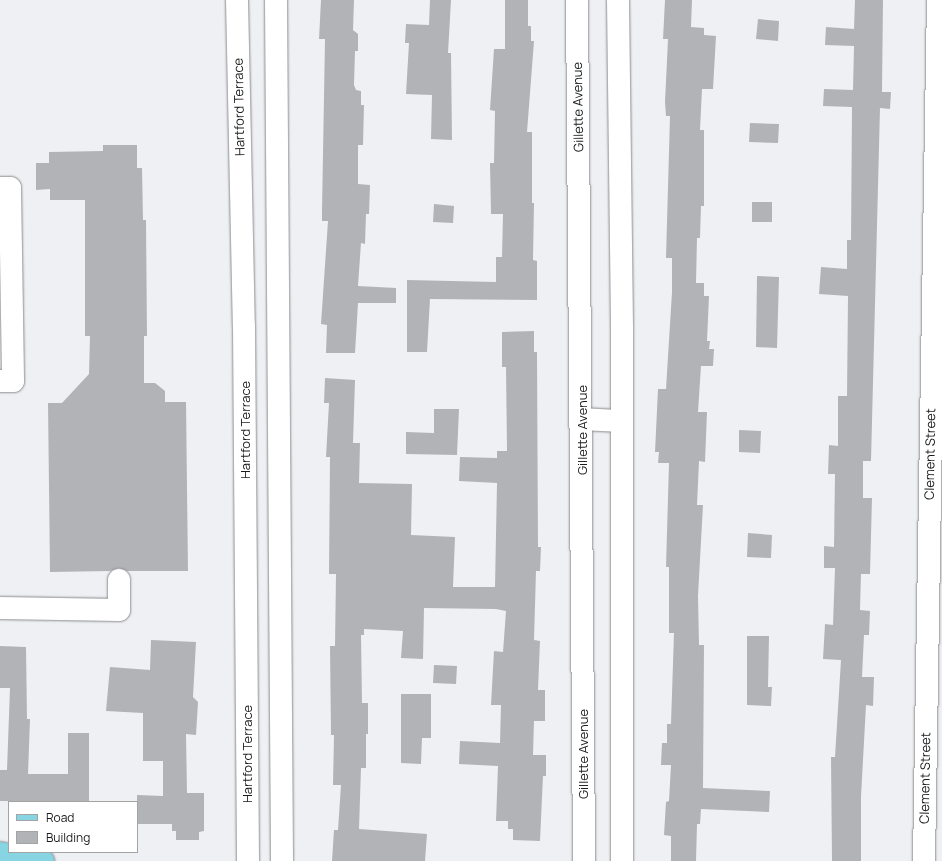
<!DOCTYPE html>
<html>
<head>
<meta charset="utf-8">
<style>
  body { margin:0 }
  #map { position:relative; width:942px; height:861px; overflow:hidden; background:#eff0f3; font-family:Manrope,sans-serif }
  div>[style] { position:absolute }
  .building>* { inset:0; background:#b2b3b6 }
  .roads { filter:drop-shadow(0 0 1px #8b8c8f) drop-shadow(0 0 1px #8b8c8f) }
  .minor>* { height:22px; margin:-11px; padding:0 11px; transform-origin:11px; border-radius:11px; background:#fff }
  .major>* { height:22px; margin:-11px; padding:0 11px; transform-origin:11px; border-radius:11px; background:#87d4e2 }
  span { translate:-50% -50%; white-space:nowrap; text-align:center; line-height:1.15; -webkit-text-stroke:3px #fff; paint-order:stroke }
  .street-label { font-size:13px; color:#1a1b1c }
  .legend { position:absolute; left:8px; top:801px; width:130px; height:52px; box-sizing:border-box; background:#fff; border:1px solid #a3a4a4; margin:0; padding:5px 7px; list-style:none; font-size:12px; color:#1a1b1c }
  .legend li { display:flex; align-items:center; gap:8px; height:20px }
  .legend b { width:20px; border:1px solid #a3a4a4 }
</style>
</head>
<body>
<div id="map">
  <div class="building">
    <i style="clip-path:polygon(321px 0,354px 0,353px 30px,358px 34px,358px 51px,355px 51px,354px 85px,356px 90px,361px 91px,361px 105px,364px 105px,363px 145px,358px 145px,358px 184px,370px 185px,369px 214px,366px 214px,365px 244px,361px 243px,358px 286px,396px 288px,396px 303px,358px 303px,355px 353px,326px 353px,327px 325px,321px 324px,328px 221px,322px 221px,322px 211px,325px 39px,319px 39px)"></i>
    <i style="clip-path:polygon(430px 0,451px 0,448px 53px,451px 53px,452px 140px,431px 139px,432px 95px,406px 94px,409px 43px,405px 43px,406px 24px,429px 25px)"></i>
    <i style="clip-path:polygon(505px 0,528px 0,528px 26px,531px 26px,531px 41px,534px 41px,527px 132px,532px 132px,532px 203px,534px 203px,533px 260px,537px 261px,537px 300px,430px 299px,427px 352px,407px 352px,407px 280px,496px 282px,496px 257px,502px 257px,503px 214px,491px 214px,490px 163px,494px 163px,495px 111px,490px 110px,494px 49px,505px 49px)"></i>
    <i style="clip-path:polygon(665px 0,692px 0,691px 27px,704px 28px,704px 35px,716px 36px,713px 89px,702px 89px,700px 130px,704px 130px,704px 206px,701px 206px,700px 238px,697px 238px,696px 283px,704px 283px,704px 296px,709px 296px,707px 341px,710px 341px,709px 349px,714px 349px,713px 366px,701px 366px,698px 412px,707px 412px,705px 462px,699px 461px,697px 505px,703px 505px,698px 596px,699px 645px,704px 645px,703px 788px,770px 791px,769px 812px,701px 809px,700px 824px,697px 824px,696px 861px,671px 861px,671px 836px,664px 835px,666px 802px,669px 801px,671px 765px,661px 765px,662px 743px,667px 743px,667px 724px,671px 724px,674px 633px,669px 633px,669px 567px,666px 567px,669px 463px,658px 463px,659px 452px,655px 452px,658px 389px,666px 389px,672px 292px,672px 258px,666px 258px,670px 116px,666px 116px,665px 102px,668px 39px,663px 39px)"></i>
    <i style="clip-path:polygon(855px 0,883px 0,882px 92px,880px 92px,891px 92px,890px 109px,880px 108px,871px 461px,863px 461px,863px 498px,872px 498px,870px 574px,861px 574px,860px 610px,870px 611px,869px 635px,864px 635px,862px 677px,874px 677px,873px 706px,866px 705px,861px 797px,861px 861px,832px 861px,831px 757px,835px 757px,841px 660px,823px 659px,825px 624px,833px 625px,835px 568px,824px 568px,824px 546px,834px 547px,835px 474px,828px 474px,829px 445px,838px 446px,838px 396px,847px 396px,848px 296px,819px 294px,821px 267px,847px 269px,847px 240px,851px 240px,852px 107px,823px 106px,824px 89px,853px 90px,854px 46px,825px 45px,826px 27px,854px 29px)"></i>
    <i style="clip-path:polygon(758px 19px,779px 21px,778px 41px,756px 39px)"></i>
    <i style="clip-path:polygon(750px 123px,779px 124px,778px 143px,749px 142px)"></i>
    <i style="clip-path:polygon(103px 145px,137px 145px,137px 168px,142px 168px,143px 220px,146px 220px,147px 336px,144px 336px,144px 383px,155px 383px,165px 391px,165px 402px,186px 402px,188px 571px,127px 571px,119px 568px,110px 571px,50px 572px,48px 403px,62px 403px,89px 374px,90px 336px,85px 336px,85px 200px,50px 200px,50px 189px,36px 190px,36px 163px,49px 163px,49px 152px,103px 151px)"></i>
    <i style="clip-path:polygon(752px 202px,772px 202px,772px 222px,752px 222px)"></i>
    <i style="clip-path:polygon(434px 204px,454px 206px,453px 223px,433px 222px)"></i>
    <i style="clip-path:polygon(757px 276px,779px 277px,777px 348px,756px 347px)"></i>
    <i style="clip-path:polygon(534px 331px,534px 352px,537px 352px,538px 547px,541px 547px,540px 571px,536px 571px,534px 640px,540px 641px,538px 690px,545px 690px,545px 721px,534px 721px,533px 755px,546px 755px,546px 776px,543px 776px,540px 841px,513px 840px,513px 829px,508px 829px,508px 821px,496px 821px,498px 766px,459px 764px,460px 741px,500px 743px,501px 705px,491px 705px,494px 651px,503px 652px,506px 611px,496px 609px,424px 608px,423px 659px,401px 658px,403px 631px,364px 629px,364px 635px,361px 635px,362px 703px,368px 703px,368px 734px,366px 734px,366px 768px,361px 768px,359px 829px,427px 834px,425px 861px,332px 861px,334px 830px,338px 830px,341px 785px,333px 785px,334px 735px,331px 735px,330px 646px,335px 646px,336px 574px,329px 574px,330px 457px,326px 457px,329px 403px,324px 403px,325px 378px,355px 380px,353px 443px,360px 443px,359px 483px,412px 484px,411px 535px,455px 537px,453px 587px,495px 587px,497px 483px,459px 481px,460px 457px,497px 458px,497px 451px,507px 451px,506px 367px,502px 367px,502px 332px)"></i>
    <i style="clip-path:polygon(434px 409px,459px 409px,457px 455px,406px 454px,406px 432px,434px 433px)"></i>
    <i style="clip-path:polygon(739px 430px,761px 431px,760px 453px,739px 452px)"></i>
    <i style="clip-path:polygon(748px 533px,772px 535px,771px 558px,747px 557px)"></i>
    <i style="clip-path:polygon(747px 636px,769px 636px,768px 687px,772px 687px,771px 706px,747px 705px)"></i>
    <i style="clip-path:polygon(151px 640px,196px 642px,193px 697px,198px 702px,196px 735px,186px 734px,187px 793px,204px 793px,204px 831px,199px 832px,199px 840px,176px 840px,176px 831px,172px 831px,172px 824px,137px 824px,137px 795px,163px 796px,163px 761px,143px 761px,143px 713px,106px 711px,110px 667px,150px 670px)"></i>
    <i style="clip-path:polygon(0 646px,26px 647px,27px 719px,30px 719px,28px 774px,68px 774px,68px 733px,89px 733px,89px 802px,0 801px,0 770px,7px 770px,10px 688px,0 688px)"></i>
    <i style="clip-path:polygon(434px 665px,457px 666px,456px 684px,433px 683px)"></i>
    <i style="clip-path:polygon(401px 694px,431px 694px,431px 738px,422px 738px,421px 764px,401px 763px)"></i>
  </div>
  <div class="roads">
    <div class="minor">
      <i style="left:237px;top:0;width:326px;rotate:88.8deg"></i>
      <i style="left:244px;top:326px;width:535px;rotate:89.57deg"></i>
      <i style="left:276px;top:0;width:861px;rotate:89.6deg"></i>
      <i style="left:577px;top:0;width:861px;rotate:89.53deg"></i>
      <i style="left:618px;top:0;width:331px;rotate:89.3deg"></i>
      <i style="left:622px;top:331px;width:530px;rotate:90deg"></i>
      <i style="left:0;top:188px;width:10px"></i>
      <i style="left:10px;top:188px;width:193px;rotate:89.1deg"></i>
      <i style="left:13px;top:381px;width:13px;rotate:180deg"></i>
      <i style="left:582px;top:419px;width:39px;rotate:3deg"></i>
      <i style="left:0;top:608px;width:119px;rotate:1deg"></i>
      <i style="left:119px;top:610px;width:30px;rotate:-90deg"></i>
      <i style="left:924px;top:861px;width:861px;rotate:-89.07deg"></i>
    </div>
    <div class="major">
      <i style="left:0;top:853px;width:44px;rotate:10.5deg"></i>
    </div>
  </div>
  <div class="street-label">
    <span style="left:239px;top:107px;rotate:-91deg">Hartford Terrace</span>
    <span style="left:578px;top:107px;rotate:-91deg">Gillette Avenue</span>
    <span style="left:245px;top:430px;rotate:-90deg">Hartford Terrace</span>
    <span style="left:582px;top:430px;rotate:-90deg">Gillette Avenue</span>
    <span style="left:930px;top:454px;rotate:-89deg">Clement Street</span>
    <span style="left:247px;top:754px;rotate:-90deg">Hartford Terrace</span>
    <span style="left:583px;top:754px;rotate:-90deg">Gillette Avenue</span>
    <span style="left:925px;top:778px;rotate:-89deg">Clement Street</span>
  </div>
  <ul class="legend">
  <li><b style="height:5px;background:#87d4e2"></b>Road</li>
  <li><b style="height:11px;background:#b2b3b6"></b>Building</li>
  </ul>
</div>
</body>
</html>
